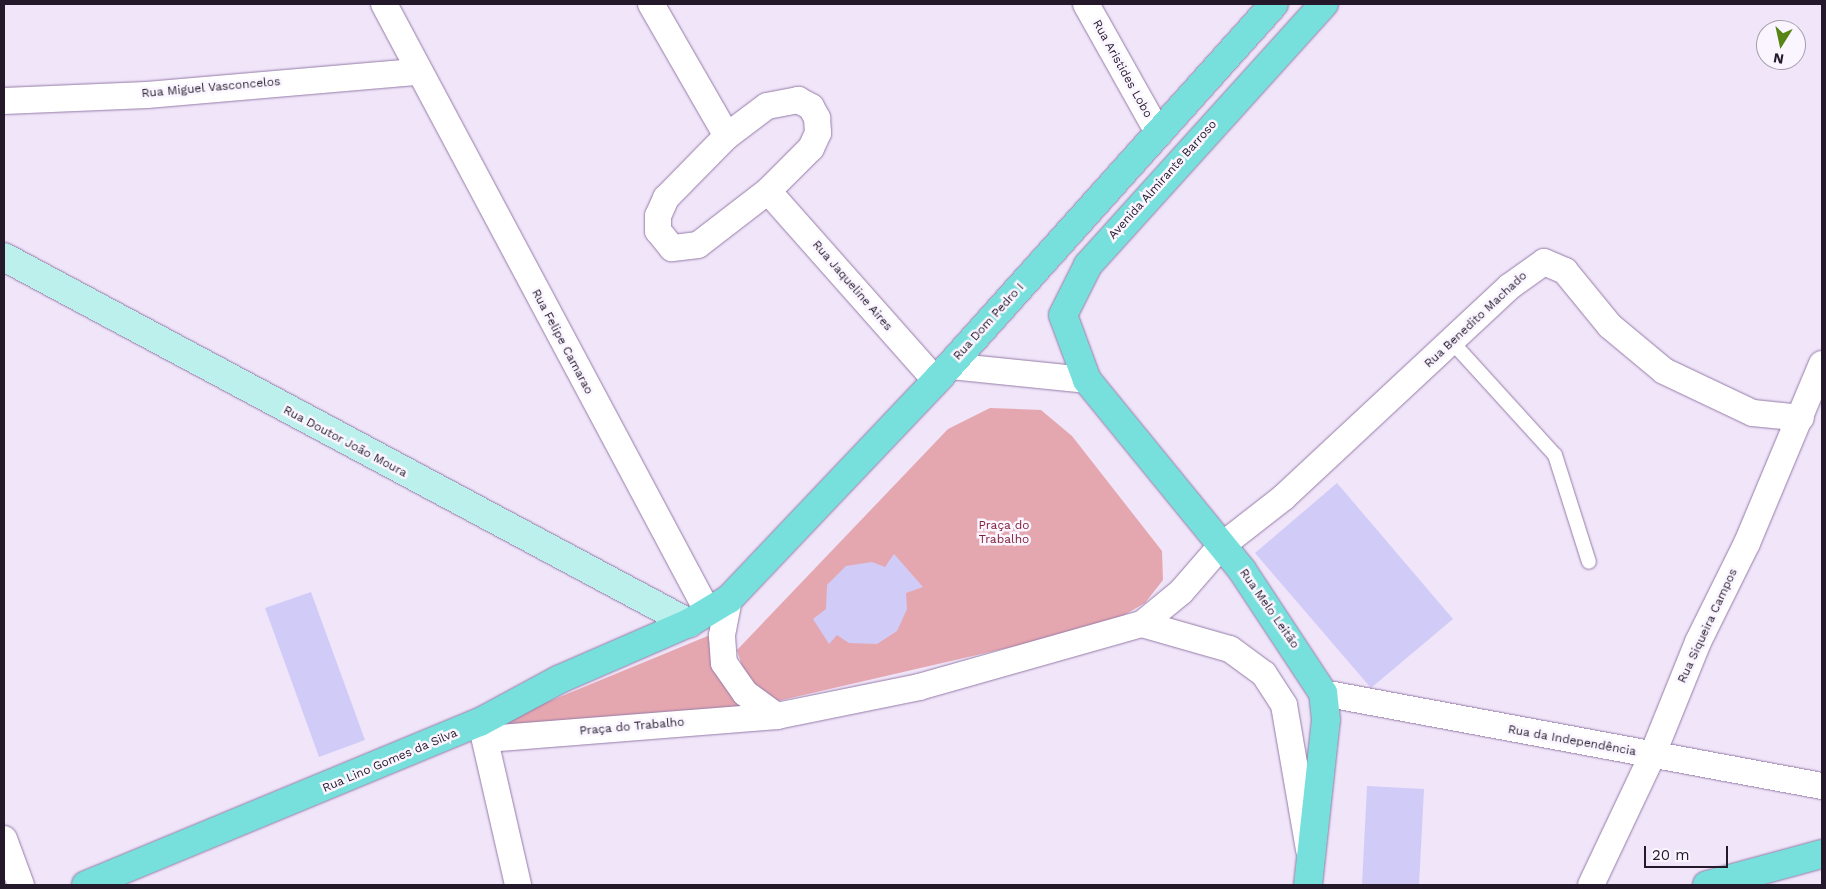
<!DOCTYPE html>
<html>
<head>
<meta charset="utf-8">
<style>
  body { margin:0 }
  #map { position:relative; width:1826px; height:889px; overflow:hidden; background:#f0e5f9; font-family:"Work Sans",sans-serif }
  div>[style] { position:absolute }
  .green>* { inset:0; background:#e5a7af }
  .building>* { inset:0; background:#d1ccf7 }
  .roads { filter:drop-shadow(0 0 1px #957ba8) drop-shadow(0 0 1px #957ba8) }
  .lane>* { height:14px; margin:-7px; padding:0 7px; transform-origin:7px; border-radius:7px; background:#fff }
  .street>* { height:26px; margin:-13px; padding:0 13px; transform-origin:13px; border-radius:13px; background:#fff }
  .secondary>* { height:28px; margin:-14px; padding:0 14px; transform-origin:14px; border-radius:14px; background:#bbf0ed }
  .primary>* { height:28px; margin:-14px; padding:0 14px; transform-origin:14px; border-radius:14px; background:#77e0dc }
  span { translate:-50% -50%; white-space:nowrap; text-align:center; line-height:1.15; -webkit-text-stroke:5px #faf5ff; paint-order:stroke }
  .street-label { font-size:12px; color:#23192b }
  .park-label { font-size:12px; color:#802139 }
  .frame { position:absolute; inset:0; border:5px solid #23192b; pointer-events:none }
  .north { position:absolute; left:1756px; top:20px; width:50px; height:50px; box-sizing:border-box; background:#faf5ff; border:1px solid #a49daa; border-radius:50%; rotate:190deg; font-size:14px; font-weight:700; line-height:20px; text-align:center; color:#23192b }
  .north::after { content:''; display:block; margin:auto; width:18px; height:22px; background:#578413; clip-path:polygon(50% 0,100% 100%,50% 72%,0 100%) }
  .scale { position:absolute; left:1644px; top:846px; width:84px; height:22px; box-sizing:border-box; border:2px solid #23192b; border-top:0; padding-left:6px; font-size:15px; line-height:18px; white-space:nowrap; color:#23192b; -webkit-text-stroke:4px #faf5ff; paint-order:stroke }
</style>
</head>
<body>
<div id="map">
  <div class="green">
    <i style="clip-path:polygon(990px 408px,1041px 410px,1072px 436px,1162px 551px,1163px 580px,1145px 603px,1107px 625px,769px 703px,746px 679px,737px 650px,948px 429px)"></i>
    <i style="clip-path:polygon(710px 635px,750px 707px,516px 730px,506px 719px)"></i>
  </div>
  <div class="building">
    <i style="clip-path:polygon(1337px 483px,1453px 619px,1371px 688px,1255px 553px)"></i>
    <i style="clip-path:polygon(894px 554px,923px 587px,906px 593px,907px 609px,897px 631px,877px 644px,849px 643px,837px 635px,829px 644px,813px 619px,826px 609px,827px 585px,846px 566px,872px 562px,885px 567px)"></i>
    <i style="clip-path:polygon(311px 592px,365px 740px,319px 757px,265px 608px)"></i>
    <i style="clip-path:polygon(1367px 786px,1424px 789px,1419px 885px,1362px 885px)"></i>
  </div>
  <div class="roads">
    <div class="lane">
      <i style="left:1453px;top:343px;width:151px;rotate:47.7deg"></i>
      <i style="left:1555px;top:455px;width:112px;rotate:72.4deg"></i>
    </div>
    <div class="street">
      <i style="left:384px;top:4px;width:689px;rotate:61.95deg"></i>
      <i style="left:651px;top:4px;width:152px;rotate:60.1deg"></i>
      <i style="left:1086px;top:4px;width:149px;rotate:60.7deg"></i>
      <i style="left:798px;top:100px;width:15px;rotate:28deg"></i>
      <i style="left:811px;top:107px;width:13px;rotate:61deg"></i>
      <i style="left:817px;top:118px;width:15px;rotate:86deg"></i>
      <i style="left:818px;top:133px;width:17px;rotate:115deg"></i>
      <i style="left:811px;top:148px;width:61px;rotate:135deg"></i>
      <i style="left:768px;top:191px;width:88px;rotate:142.4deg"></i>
      <i style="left:698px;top:245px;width:26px;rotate:173deg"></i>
      <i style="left:672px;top:248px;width:22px;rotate:-129deg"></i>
      <i style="left:658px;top:231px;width:15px;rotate:-90deg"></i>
      <i style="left:658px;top:216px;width:20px;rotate:-66deg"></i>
      <i style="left:666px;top:198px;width:87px;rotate:-45.5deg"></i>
      <i style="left:727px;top:136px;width:50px;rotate:-36.9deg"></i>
      <i style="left:767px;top:106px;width:32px;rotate:-11deg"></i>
      <i style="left:4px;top:101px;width:143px;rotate:-2.4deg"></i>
      <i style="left:147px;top:95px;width:272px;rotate:-4.9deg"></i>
      <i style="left:768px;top:191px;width:254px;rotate:48.5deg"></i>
      <i style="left:949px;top:366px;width:139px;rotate:5.8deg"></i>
      <i style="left:729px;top:599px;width:38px;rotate:101deg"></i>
      <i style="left:722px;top:636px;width:27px;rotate:86deg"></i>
      <i style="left:724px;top:663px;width:37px;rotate:55deg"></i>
      <i style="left:745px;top:693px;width:39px;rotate:36deg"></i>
      <i style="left:1142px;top:624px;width:50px;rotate:-39.4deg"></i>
      <i style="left:1181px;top:592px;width:60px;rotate:-49.1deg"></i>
      <i style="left:1220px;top:547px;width:81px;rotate:-38deg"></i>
      <i style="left:1284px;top:497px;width:308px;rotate:-43deg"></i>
      <i style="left:1509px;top:287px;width:43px;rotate:-35.5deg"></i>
      <i style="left:1544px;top:262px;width:23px;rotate:23deg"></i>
      <i style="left:1565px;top:271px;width:71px;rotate:50.7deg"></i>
      <i style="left:1610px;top:326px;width:70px;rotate:39.8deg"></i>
      <i style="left:1664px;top:371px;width:98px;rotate:25.3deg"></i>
      <i style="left:1753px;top:413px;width:48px;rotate:5.9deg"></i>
      <i style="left:1323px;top:693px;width:508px;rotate:10.56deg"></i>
      <i style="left:481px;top:723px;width:166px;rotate:77.1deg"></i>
      <i style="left:487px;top:739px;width:291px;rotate:-4.5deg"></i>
      <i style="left:777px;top:716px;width:145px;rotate:-11.5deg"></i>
      <i style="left:919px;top:687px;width:232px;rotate:-15.8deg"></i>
      <i style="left:1142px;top:624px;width:91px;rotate:15.9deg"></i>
      <i style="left:1230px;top:649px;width:42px;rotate:36.3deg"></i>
      <i style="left:1264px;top:674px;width:37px;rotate:57deg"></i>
      <i style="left:1284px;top:705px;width:147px;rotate:80.2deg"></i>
      <i style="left:4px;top:839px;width:49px;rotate:69.7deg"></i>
      <i style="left:1591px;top:885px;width:143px;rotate:-64.7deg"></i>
      <i style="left:1652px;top:756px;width:123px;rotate:-68deg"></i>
      <i style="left:1698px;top:642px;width:110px;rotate:-63.7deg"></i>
      <i style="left:1747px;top:543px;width:194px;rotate:-67.3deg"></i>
    </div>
    <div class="secondary">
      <i style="left:4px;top:257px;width:777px;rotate:28.12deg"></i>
    </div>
    <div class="primary">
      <i style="left:86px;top:885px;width:426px;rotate:-22.5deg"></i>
      <i style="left:480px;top:722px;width:91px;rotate:-28.3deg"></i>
      <i style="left:560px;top:679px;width:141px;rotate:-23.5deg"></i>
      <i style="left:689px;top:623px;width:47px;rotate:-31deg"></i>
      <i style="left:729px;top:599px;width:301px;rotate:-46.5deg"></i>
      <i style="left:936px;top:381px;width:506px;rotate:-48.12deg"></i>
      <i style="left:1308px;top:885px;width:166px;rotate:-83.8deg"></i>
      <i style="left:1326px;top:720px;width:27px;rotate:-96deg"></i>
      <i style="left:1323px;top:693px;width:147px;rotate:-123.4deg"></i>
      <i style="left:1242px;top:570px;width:245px;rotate:-129.2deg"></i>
      <i style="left:1087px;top:380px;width:69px;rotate:-110.3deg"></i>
      <i style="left:1063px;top:315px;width:56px;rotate:-63.4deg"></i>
      <i style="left:1088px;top:265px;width:352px;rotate:-47.9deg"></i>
      <i style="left:1707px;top:885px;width:119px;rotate:-15.1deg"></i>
    </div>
  </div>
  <div class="street-label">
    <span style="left:1122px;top:69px;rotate:61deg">Rua Aristides Lobo</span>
    <span style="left:211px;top:88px;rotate:-5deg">Rua Miguel Vasconcelos</span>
    <span style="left:1163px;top:180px;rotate:-48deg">Avenida Almirante Barroso</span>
    <span style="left:852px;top:286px;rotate:49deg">Rua Jaqueline Aires</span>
    <span style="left:1476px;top:320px;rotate:-43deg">Rua Benedito Machado</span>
    <span style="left:989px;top:322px;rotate:-48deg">Rua Dom Pedro I</span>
    <span style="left:562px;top:342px;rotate:62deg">Rua Felipe Camarao</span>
    <span style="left:345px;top:442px;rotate:28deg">Rua Doutor João Moura</span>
    <span style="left:1269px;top:609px;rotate:55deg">Rua Melo Leitão</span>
    <span style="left:1708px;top:626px;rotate:-65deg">Rua Siqueira Campos</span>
    <span style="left:632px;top:727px;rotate:-5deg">Praça do Trabalho</span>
    <span style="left:1572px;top:741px;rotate:10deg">Rua da Independência</span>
    <span style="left:390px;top:761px;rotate:-23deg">Rua Lino Gomes da Silva</span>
  </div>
  <div class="park-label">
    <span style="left:1004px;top:533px">Praça do<br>Trabalho</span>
  </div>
  <div class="frame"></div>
  <div class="north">N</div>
  <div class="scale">20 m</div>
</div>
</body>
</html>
